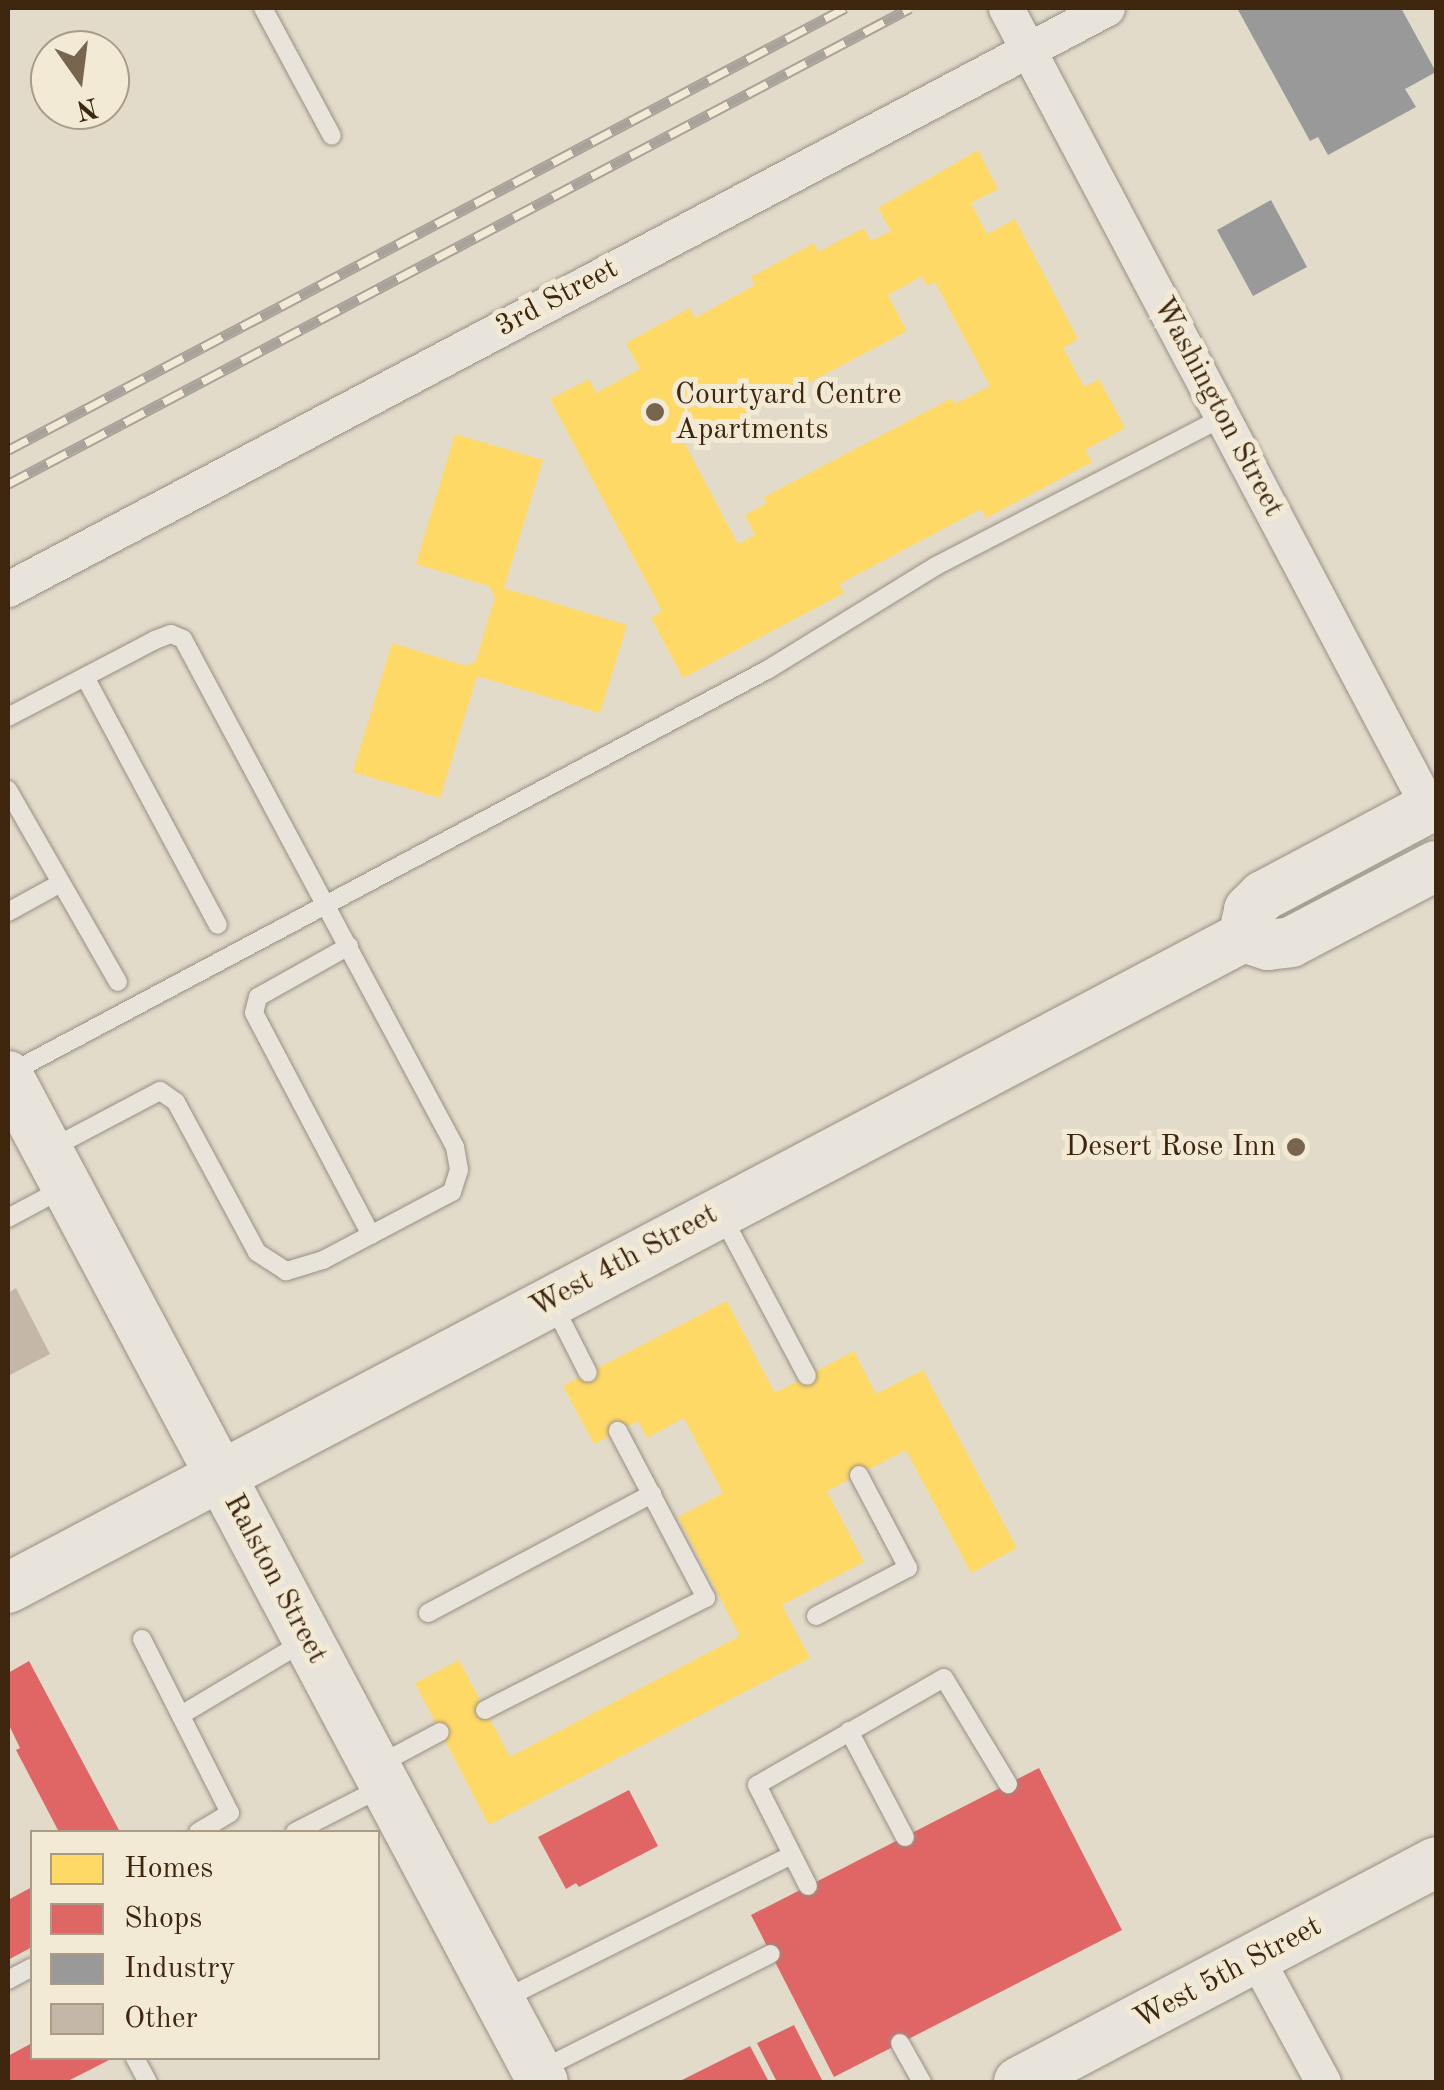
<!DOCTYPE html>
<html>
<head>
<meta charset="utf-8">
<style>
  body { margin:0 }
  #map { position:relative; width:1444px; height:2090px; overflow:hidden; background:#e2dbca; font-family:"Old Standard TT",serif }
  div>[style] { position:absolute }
  .homes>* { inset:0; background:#ffd966 }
  .shops>* { inset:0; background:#e06666 }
  .industry>* { inset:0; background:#999 }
  .building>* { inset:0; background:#c5b7a8 }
  .roads { filter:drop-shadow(0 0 2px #979083) drop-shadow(0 0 2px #979083) }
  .lane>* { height:18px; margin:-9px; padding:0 9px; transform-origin:9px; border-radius:9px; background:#e8e4dc }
  .street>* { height:35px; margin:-17.5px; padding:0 17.5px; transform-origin:17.5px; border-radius:17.5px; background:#e8e4dc }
  .secondary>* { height:50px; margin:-25px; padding:0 25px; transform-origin:25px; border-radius:25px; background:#e8e4dc }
  .rail>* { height:11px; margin-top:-5.5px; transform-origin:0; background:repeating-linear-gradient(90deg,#f3ead5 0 22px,#a8a39a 0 44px); box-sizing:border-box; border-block:2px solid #a8a39a }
  .dots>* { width:28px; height:28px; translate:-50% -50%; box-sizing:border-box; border:5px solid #f3ead5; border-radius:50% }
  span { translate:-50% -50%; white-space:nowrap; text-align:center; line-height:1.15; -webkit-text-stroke:10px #f3ead5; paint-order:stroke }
  .street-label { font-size:30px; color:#3d250e }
  .poi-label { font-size:30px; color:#3d250e }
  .left { translate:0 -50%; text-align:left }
  .right { translate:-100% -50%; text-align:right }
  .frame { position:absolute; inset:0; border:10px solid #3d250e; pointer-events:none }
  .legend { position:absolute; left:30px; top:1830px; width:350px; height:230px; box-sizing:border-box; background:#f3ead5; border:2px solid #aa9b85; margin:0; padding:12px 18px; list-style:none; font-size:30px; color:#3d250e }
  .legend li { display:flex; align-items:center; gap:20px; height:50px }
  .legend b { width:50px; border:2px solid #aa9b85 }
  .north { position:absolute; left:30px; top:30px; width:100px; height:100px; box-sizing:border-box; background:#f3ead5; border:2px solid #aa9b85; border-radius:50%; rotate:166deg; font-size:28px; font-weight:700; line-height:40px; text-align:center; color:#3d250e }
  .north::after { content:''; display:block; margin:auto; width:35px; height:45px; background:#776550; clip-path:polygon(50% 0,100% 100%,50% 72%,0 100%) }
</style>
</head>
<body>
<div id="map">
  <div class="homes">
    <i style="clip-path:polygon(evenodd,978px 150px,998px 189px,971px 203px,987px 234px,1015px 219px,1078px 339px,1063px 348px,1084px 387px,1099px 379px,1125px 428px,1085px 450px,1092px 462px,986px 518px,981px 509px,839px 584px,844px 593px,683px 678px,651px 618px,662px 611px,550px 399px,589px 379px,596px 393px,640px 369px,626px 343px,690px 308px,695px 318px,755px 285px,751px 277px,814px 243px,818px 252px,864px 228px,871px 241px,891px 231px,878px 208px,978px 150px,922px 276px,927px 286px,935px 282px,990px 386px,955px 404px,952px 398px,764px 497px,767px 503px,745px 515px,755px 535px,738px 544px,678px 431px,693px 424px,697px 432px,723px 419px,726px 426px,907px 331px,888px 295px,922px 276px)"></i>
    <i style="clip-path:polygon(455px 434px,543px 460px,504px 588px,627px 625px,600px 713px,477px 676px,440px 798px,353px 772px,392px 643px,466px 666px,476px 661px,495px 597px,489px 586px,416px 564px)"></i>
    <i style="clip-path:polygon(727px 1301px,775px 1393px,854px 1351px,876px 1394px,923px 1370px,1017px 1548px,971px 1573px,906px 1450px,827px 1491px,864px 1562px,782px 1605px,810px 1658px,489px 1825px,415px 1683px,459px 1660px,510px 1757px,740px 1636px,678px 1517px,723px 1493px,684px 1418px,647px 1438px,638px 1421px,594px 1444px,563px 1386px)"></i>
  </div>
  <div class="shops">
    <i style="clip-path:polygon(29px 1661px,120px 1832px,59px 1832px,16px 1750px,20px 1748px,8px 1723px,8px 1673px)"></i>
    <i style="clip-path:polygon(1039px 1768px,1122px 1930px,834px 2077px,751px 1915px)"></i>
    <i style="clip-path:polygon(629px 1790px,658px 1846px,579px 1887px,576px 1883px,566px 1889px,538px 1837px)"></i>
    <i style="clip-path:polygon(32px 1887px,32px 1947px,8px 1960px,8px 1900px)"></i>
    <i style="clip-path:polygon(794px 2025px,823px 2082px,777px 2082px,757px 2043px)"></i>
    <i style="clip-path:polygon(32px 2043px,32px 2058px,113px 2058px,66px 2082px,8px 2082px,8px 2056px)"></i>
    <i style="clip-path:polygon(750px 2046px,769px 2082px,678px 2082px)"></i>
  </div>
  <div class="industry">
    <i style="clip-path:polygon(1237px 8px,1401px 8px,1436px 72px,1405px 89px,1416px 107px,1328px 155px,1318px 137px,1310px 141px)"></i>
    <i style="clip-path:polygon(1271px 200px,1307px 267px,1253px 296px,1217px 230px)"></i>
  </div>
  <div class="building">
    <i style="clip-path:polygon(16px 1288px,50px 1354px,8px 1376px,8px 1293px)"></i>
  </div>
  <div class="roads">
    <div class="lane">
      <i style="left:263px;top:8px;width:145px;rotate:61.7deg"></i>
      <i style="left:85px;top:677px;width:281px;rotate:61.8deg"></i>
      <i style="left:8px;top:717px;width:166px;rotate:-27.6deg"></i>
      <i style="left:155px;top:640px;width:17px;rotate:-21deg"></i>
      <i style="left:171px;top:634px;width:13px;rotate:23deg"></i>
      <i style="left:183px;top:639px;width:576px;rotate:61.83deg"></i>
      <i style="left:455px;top:1147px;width:23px;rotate:80deg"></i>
      <i style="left:459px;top:1170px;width:23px;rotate:108deg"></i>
      <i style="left:452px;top:1192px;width:146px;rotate:152.2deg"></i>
      <i style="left:323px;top:1260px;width:39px;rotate:163deg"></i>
      <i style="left:286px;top:1271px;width:35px;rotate:-147deg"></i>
      <i style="left:257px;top:1252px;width:170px;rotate:-118.4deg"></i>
      <i style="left:176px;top:1102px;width:19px;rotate:-145deg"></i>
      <i style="left:160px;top:1091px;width:122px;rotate:152.2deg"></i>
      <i style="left:8px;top:790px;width:221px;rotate:60.2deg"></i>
      <i style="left:8px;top:912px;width:60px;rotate:-28.7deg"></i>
      <i style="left:349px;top:946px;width:104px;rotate:150.7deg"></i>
      <i style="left:258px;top:997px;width:16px;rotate:104deg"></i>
      <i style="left:254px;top:1013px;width:251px;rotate:62.2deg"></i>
      <i style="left:10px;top:1073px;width:858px;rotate:-28.03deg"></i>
      <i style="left:767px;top:670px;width:198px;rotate:-31.6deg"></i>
      <i style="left:936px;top:566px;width:323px;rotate:-27.4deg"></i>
      <i style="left:722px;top:1216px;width:181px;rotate:62deg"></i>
      <i style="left:8px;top:1218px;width:66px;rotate:-28.1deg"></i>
      <i style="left:553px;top:1304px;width:77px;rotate:63.1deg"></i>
      <i style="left:428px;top:1613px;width:254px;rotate:-28deg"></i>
      <i style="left:816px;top:1616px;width:104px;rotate:-27.6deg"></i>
      <i style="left:908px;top:1568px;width:105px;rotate:-117.8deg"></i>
      <i style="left:142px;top:1639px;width:195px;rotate:63.2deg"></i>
      <i style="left:230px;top:1813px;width:37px;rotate:149deg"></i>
      <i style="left:485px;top:1710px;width:248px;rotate:-26.9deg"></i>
      <i style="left:706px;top:1598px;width:189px;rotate:-117.8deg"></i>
      <i style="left:181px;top:1715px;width:144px;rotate:-30.8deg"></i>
      <i style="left:849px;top:1731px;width:120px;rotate:62.2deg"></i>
      <i style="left:378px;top:1765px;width:70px;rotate:-28deg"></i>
      <i style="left:295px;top:1832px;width:101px;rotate:-27.1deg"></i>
      <i style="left:808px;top:1886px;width:113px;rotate:-116.8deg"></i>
      <i style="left:757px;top:1785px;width:215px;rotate:-29.8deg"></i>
      <i style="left:944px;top:1678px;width:124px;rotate:58.9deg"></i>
      <i style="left:8px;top:1980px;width:27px;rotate:-28deg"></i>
      <i style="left:502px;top:2000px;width:324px;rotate:-26.6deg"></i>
      <i style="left:900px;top:2043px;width:45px;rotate:60.6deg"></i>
      <i style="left:135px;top:2058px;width:27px;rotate:62deg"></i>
      <i style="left:542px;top:2069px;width:256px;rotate:-26.7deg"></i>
    </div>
    <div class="street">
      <i style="left:1006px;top:8px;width:905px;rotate:62.13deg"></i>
      <i style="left:8px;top:589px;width:1243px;rotate:-27.86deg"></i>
      <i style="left:1256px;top:1958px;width:141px;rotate:61.6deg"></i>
    </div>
    <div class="secondary">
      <i style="left:1243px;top:937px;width:28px;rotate:-77deg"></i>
      <i style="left:1249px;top:910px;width:20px;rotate:-45deg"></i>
      <i style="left:1263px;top:896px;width:196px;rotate:-28deg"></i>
      <i style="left:8px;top:1076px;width:1139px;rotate:62deg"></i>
      <i style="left:8px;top:1588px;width:1396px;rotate:-27.79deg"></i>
      <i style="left:1243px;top:937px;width:26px;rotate:18deg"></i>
      <i style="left:1268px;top:945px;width:23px;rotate:-7deg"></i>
      <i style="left:1291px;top:942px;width:164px;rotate:-27.7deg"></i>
      <i style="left:1019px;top:2082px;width:471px;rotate:-27.8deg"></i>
    </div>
  </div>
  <div class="rail">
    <i style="left:8px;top:450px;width:947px;rotate:-27.84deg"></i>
    <i style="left:8px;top:484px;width:1020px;rotate:-27.82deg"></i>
  </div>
  <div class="dots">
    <i style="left:655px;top:412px;background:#776550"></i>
    <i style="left:1296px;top:1147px;background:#776550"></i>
  </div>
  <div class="street-label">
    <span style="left:557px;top:298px;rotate:-28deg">3rd Street</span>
    <span style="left:1218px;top:407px;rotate:62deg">Washington Street</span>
    <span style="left:624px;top:1261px;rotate:-28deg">West 4th Street</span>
    <span style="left:275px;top:1579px;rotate:62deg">Ralston Street</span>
    <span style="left:1228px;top:1973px;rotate:-28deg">West 5th Street</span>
  </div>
  <div class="poi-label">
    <span class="left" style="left:675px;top:412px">Courtyard Centre<br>Apartments</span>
    <span class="right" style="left:1276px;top:1147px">Desert Rose Inn</span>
  </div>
  <div class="frame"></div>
  <ul class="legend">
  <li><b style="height:28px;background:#ffd966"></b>Homes</li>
  <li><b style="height:28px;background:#e06666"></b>Shops</li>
  <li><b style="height:28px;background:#999"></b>Industry</li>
  <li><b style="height:28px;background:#c5b7a8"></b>Other</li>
  </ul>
  <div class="north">N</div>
</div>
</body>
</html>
